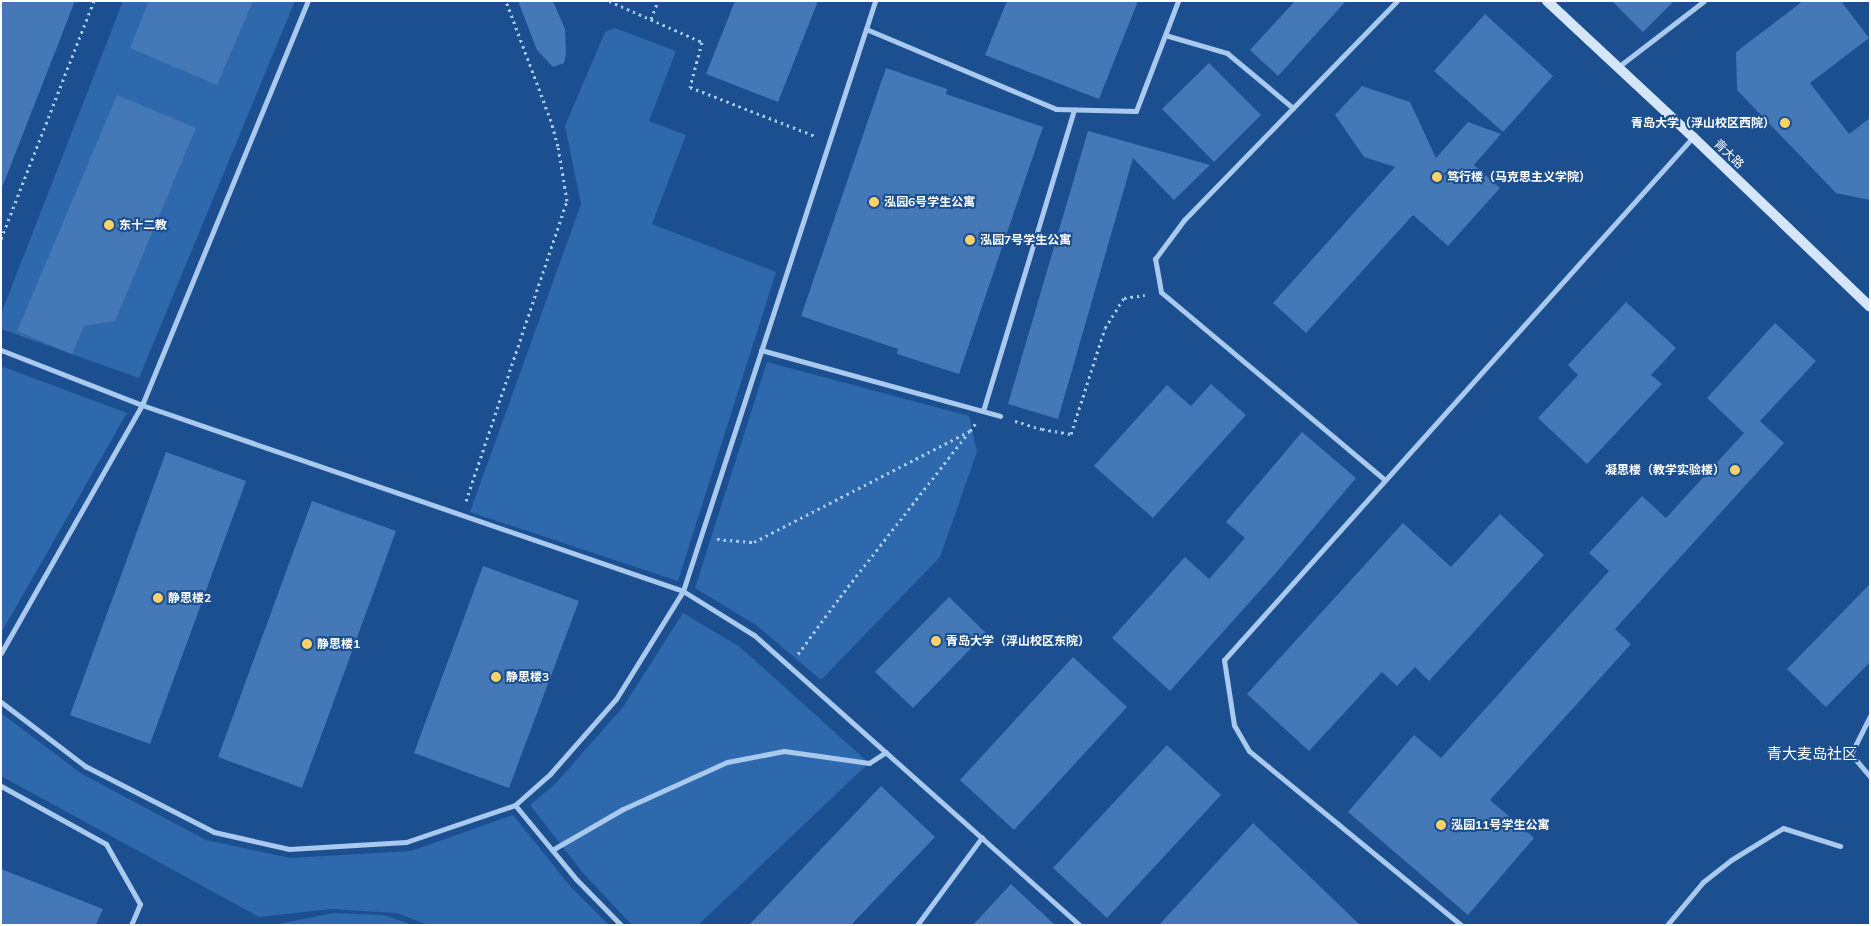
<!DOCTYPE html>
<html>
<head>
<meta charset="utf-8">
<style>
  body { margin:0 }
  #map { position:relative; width:1871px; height:926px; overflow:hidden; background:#1b4f8f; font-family:Mulish,"Noto Sans SC",sans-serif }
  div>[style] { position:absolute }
  .green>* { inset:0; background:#2e69ad }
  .building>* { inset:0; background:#4478b7 }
  .path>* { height:3px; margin-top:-1.5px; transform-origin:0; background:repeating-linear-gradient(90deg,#a9c9ee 0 2.5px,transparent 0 6.5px) }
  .street>* { height:5px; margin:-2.5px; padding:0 2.5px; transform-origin:2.5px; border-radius:2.5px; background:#a9c9ee }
  .secondary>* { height:10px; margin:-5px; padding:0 5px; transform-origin:5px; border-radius:5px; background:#d6e6fa }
  .dots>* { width:14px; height:14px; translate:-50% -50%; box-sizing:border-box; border:2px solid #1b4f8f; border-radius:50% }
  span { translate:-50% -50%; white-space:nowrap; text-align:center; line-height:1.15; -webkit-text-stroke:4px #1b4f8f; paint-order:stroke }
  .poi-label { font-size:12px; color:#fff; font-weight:700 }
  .right { translate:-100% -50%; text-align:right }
  .left { translate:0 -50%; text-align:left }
  .street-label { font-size:12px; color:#fff }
  .quarter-label { font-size:15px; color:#fff }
  .frame { position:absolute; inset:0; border:2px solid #fff; pointer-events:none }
</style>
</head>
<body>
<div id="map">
  <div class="green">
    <i style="clip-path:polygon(123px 1px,295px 1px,139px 378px,1px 329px,1px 314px)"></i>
    <i style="clip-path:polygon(615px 28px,676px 51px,649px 121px,686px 135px,652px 224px,776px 272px,678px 581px,470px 512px,581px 204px,565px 126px,605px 32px)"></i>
    <i style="clip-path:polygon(767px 362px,969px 416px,977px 452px,940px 557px,821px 680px,756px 625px,695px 588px)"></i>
    <i style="clip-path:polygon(1px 366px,127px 413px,1px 633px)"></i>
    <i style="clip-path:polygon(683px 613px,740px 647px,869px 763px,698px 925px,632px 925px,583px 873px,530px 805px,555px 784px,623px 707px)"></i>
    <i style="clip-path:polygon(1px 713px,82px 774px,206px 840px,290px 858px,411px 851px,513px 815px,571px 887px,609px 925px,428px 925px,397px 913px,331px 909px,259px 917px,1px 776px)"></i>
    <i style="clip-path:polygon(334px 913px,384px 915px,413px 925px,273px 925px)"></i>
  </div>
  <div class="building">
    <i style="clip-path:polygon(1px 1px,75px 1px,3px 185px,1px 185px)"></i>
    <i style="clip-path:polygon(149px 1px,253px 1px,217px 85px,130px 48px)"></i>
    <i style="clip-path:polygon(518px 1px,553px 1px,565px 29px,566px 54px,564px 63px,553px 67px,537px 50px)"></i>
    <i style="clip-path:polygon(735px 1px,818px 1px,778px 102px,706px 74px)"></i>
    <i style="clip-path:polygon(1007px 1px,1138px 1px,1099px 99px,985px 55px)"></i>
    <i style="clip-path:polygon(1295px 1px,1346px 1px,1278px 76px,1250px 50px)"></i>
    <i style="clip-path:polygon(1612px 1px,1674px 1px,1643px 32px)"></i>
    <i style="clip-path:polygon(1803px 1px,1841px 1px,1869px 38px,1810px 83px,1849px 134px,1870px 118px,1870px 200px,1836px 193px,1737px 90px,1736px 52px)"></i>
    <i style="clip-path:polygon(1485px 14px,1553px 76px,1503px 132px,1434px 71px)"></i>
    <i style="clip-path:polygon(1209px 63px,1261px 115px,1214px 162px,1162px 109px)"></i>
    <i style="clip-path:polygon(886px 68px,947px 89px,946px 94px,1043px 127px,959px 374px,897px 354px,898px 349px,801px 316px)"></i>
    <i style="clip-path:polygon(1362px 86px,1410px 102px,1436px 158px,1468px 122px,1501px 134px,1474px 165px,1500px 188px,1448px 246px,1413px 215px,1306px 333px,1273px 303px,1395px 167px,1364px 157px,1335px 115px)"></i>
    <i style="clip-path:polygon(117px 95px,196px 128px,115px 321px,84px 326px,72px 354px,17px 331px)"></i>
    <i style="clip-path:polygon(1088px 131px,1210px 165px,1174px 200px,1133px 158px,1058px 419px,1008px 404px)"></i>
    <i style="clip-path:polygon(1626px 302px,1676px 348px,1651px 375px,1662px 384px,1587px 464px,1538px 418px,1578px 375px,1568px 365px)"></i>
    <i style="clip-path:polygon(1775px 323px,1816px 361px,1760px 421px,1784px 443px,1615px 629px,1631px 644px,1490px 800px,1534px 838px,1468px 915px,1348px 812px,1414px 735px,1441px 758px,1609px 571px,1589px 553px,1642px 496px,1666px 518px,1744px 433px,1707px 398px)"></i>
    <i style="clip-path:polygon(1211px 384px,1246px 415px,1153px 518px,1094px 466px,1167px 385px,1191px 406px)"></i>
    <i style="clip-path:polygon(1302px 432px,1356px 478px,1275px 574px,1170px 691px,1112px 638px,1185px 557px,1209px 579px,1245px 538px,1226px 522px)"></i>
    <i style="clip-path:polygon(166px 452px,246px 481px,150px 744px,70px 715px)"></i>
    <i style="clip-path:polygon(312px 501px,396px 531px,302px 788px,218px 757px)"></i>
    <i style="clip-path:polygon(1500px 514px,1544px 555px,1429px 681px,1415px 667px,1397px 686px,1382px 672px,1309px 751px,1247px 694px,1403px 523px,1451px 567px)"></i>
    <i style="clip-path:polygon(483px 566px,579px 601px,509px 788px,414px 753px)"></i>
    <i style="clip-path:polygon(1870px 584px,1870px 662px,1826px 707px,1787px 669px)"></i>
    <i style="clip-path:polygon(949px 597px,986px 633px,913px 708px,875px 672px)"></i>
    <i style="clip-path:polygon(1073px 657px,1127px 707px,1014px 830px,960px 780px)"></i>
    <i style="clip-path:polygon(1167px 745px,1221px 795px,1107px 918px,1053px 868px)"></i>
    <i style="clip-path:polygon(881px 786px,935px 837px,851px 925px,749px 925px)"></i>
    <i style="clip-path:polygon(1253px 823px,1306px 873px,1360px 925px,1159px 925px)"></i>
    <i style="clip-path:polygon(1px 869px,103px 909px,96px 925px,1px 925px)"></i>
    <i style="clip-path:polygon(1011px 884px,1055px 925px,973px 925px)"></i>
  </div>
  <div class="path">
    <i style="left:609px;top:1px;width:102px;rotate:23.8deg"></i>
    <i style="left:702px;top:42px;width:47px;rotate:104.9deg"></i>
    <i style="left:690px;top:87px;width:134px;rotate:21.4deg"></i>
    <i style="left:651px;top:19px;width:19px;rotate:-69deg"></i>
    <i style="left:1px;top:239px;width:256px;rotate:-68.7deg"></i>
    <i style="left:1015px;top:421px;width:28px;rotate:17deg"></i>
    <i style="left:1042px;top:429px;width:29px;rotate:10deg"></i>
    <i style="left:1071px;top:434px;width:111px;rotate:-72.2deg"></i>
    <i style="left:1105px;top:328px;width:36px;rotate:-58deg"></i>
    <i style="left:1124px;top:298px;width:21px;rotate:-8deg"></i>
    <i style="left:466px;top:501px;width:317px;rotate:-71.4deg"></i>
    <i style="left:567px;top:201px;width:56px;rotate:-99.3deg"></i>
    <i style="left:558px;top:146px;width:26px;rotate:-106deg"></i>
    <i style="left:551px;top:121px;width:128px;rotate:-110.6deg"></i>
    <i style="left:717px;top:539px;width:37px;rotate:5deg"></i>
    <i style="left:754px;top:542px;width:243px;rotate:-27.2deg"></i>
    <i style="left:970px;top:431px;width:9px;rotate:-54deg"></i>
    <i style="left:798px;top:654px;width:71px;rotate:-53.6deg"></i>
    <i style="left:840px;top:597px;width:208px;rotate:-52deg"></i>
  </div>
  <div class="street">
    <i style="left:866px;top:29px;width:206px;rotate:22.8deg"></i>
    <i style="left:1056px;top:109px;width:80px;rotate:1.4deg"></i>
    <i style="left:1136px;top:111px;width:118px;rotate:-69.1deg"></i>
    <i style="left:1165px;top:35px;width:65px;rotate:16.2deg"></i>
    <i style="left:1227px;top:53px;width:86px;rotate:39.8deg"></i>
    <i style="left:1618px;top:67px;width:108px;rotate:-37.5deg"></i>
    <i style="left:1px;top:350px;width:151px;rotate:21.3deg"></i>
    <i style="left:142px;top:405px;width:572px;rotate:18.97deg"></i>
    <i style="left:683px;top:591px;width:84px;rotate:31.8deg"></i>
    <i style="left:754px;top:635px;width:436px;rotate:41.7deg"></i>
    <i style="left:761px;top:350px;width:248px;rotate:15.4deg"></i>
    <i style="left:983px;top:411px;width:315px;rotate:-73.2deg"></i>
    <i style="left:1385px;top:480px;width:292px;rotate:-140deg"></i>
    <i style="left:1161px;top:292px;width:34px;rotate:-100deg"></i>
    <i style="left:1155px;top:259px;width:49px;rotate:-53.4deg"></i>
    <i style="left:1184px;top:220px;width:305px;rotate:-45.8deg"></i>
    <i style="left:1px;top:653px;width:285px;rotate:-60.4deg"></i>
    <i style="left:142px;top:405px;width:437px;rotate:-67.7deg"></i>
    <i style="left:1px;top:702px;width:106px;rotate:37.3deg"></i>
    <i style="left:85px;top:766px;width:145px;rotate:27.1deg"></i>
    <i style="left:214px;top:832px;width:77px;rotate:12.8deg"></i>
    <i style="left:289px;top:849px;width:117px;rotate:-3.4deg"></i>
    <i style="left:406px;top:842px;width:115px;rotate:-18.7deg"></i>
    <i style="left:515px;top:805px;width:47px;rotate:-41.5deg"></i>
    <i style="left:550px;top:774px;width:100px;rotate:-48.7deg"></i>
    <i style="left:616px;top:699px;width:127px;rotate:-58.2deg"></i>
    <i style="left:683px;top:591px;width:620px;rotate:-71.97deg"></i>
    <i style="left:1870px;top:716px;width:42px;rotate:116.6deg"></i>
    <i style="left:1851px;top:754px;width:30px;rotate:50deg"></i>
    <i style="left:1px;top:786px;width:120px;rotate:28.9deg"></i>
    <i style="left:106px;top:844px;width:69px;rotate:60.5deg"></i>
    <i style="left:140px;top:904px;width:23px;rotate:113deg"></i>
    <i style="left:515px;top:805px;width:96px;rotate:50.5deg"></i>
    <i style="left:576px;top:879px;width:64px;rotate:45.6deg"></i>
    <i style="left:552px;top:850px;width:82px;rotate:-30deg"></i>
    <i style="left:623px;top:809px;width:114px;rotate:-24.3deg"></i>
    <i style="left:727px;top:762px;width:58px;rotate:-10.9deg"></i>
    <i style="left:784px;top:751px;width:86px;rotate:8deg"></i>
    <i style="left:869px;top:763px;width:20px;rotate:-33deg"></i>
    <i style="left:917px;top:925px;width:109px;rotate:-53.5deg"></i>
    <i style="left:1461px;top:925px;width:274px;rotate:-140.6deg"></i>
    <i style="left:1249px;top:751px;width:30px;rotate:-120deg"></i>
    <i style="left:1234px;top:725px;width:66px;rotate:-98.7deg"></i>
    <i style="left:1224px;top:660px;width:702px;rotate:-48.12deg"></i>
    <i style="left:1667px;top:925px;width:56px;rotate:-50.1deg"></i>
    <i style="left:1703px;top:882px;width:36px;rotate:-38deg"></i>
    <i style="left:1731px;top:860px;width:61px;rotate:-31.6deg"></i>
    <i style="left:1783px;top:828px;width:60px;rotate:17.5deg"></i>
  </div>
  <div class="secondary">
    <i style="left:1547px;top:1px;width:200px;rotate:43deg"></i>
    <i style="left:1693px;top:137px;width:245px;rotate:43.8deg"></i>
  </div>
  <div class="dots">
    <i style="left:1785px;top:123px;background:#ffd166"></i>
    <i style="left:1437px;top:177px;background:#ffd166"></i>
    <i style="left:874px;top:202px;background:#ffd166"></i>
    <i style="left:109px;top:225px;background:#ffd166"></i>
    <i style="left:970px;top:240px;background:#ffd166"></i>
    <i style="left:1735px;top:470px;background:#ffd166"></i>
    <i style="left:158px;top:598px;background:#ffd166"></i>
    <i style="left:936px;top:641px;background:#ffd166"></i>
    <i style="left:307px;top:644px;background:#ffd166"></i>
    <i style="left:496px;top:677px;background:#ffd166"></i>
    <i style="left:1441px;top:825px;background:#ffd166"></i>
  </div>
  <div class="poi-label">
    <span class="right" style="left:1775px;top:123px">青岛大学（浮山校区西院）</span>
    <span class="left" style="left:1447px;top:177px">笃行楼（马克思主义学院）</span>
    <span class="left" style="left:884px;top:202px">泓园6号学生公寓</span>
    <span class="left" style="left:119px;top:225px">东十二教</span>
    <span class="left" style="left:980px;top:240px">泓园7号学生公寓</span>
    <span class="right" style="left:1725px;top:470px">凝思楼（教学实验楼）</span>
    <span class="left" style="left:168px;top:598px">静思楼2</span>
    <span class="left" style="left:946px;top:641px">青岛大学（浮山校区东院）</span>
    <span class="left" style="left:317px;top:644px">静思楼1</span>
    <span class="left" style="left:506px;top:677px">静思楼3</span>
    <span class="left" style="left:1451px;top:825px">泓园11号学生公寓</span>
  </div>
  <div class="street-label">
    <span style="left:1729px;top:154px;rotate:44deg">青大路</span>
  </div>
  <div class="quarter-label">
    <span style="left:1812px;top:754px">青大麦岛社区</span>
  </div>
  <div class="frame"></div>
</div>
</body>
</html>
